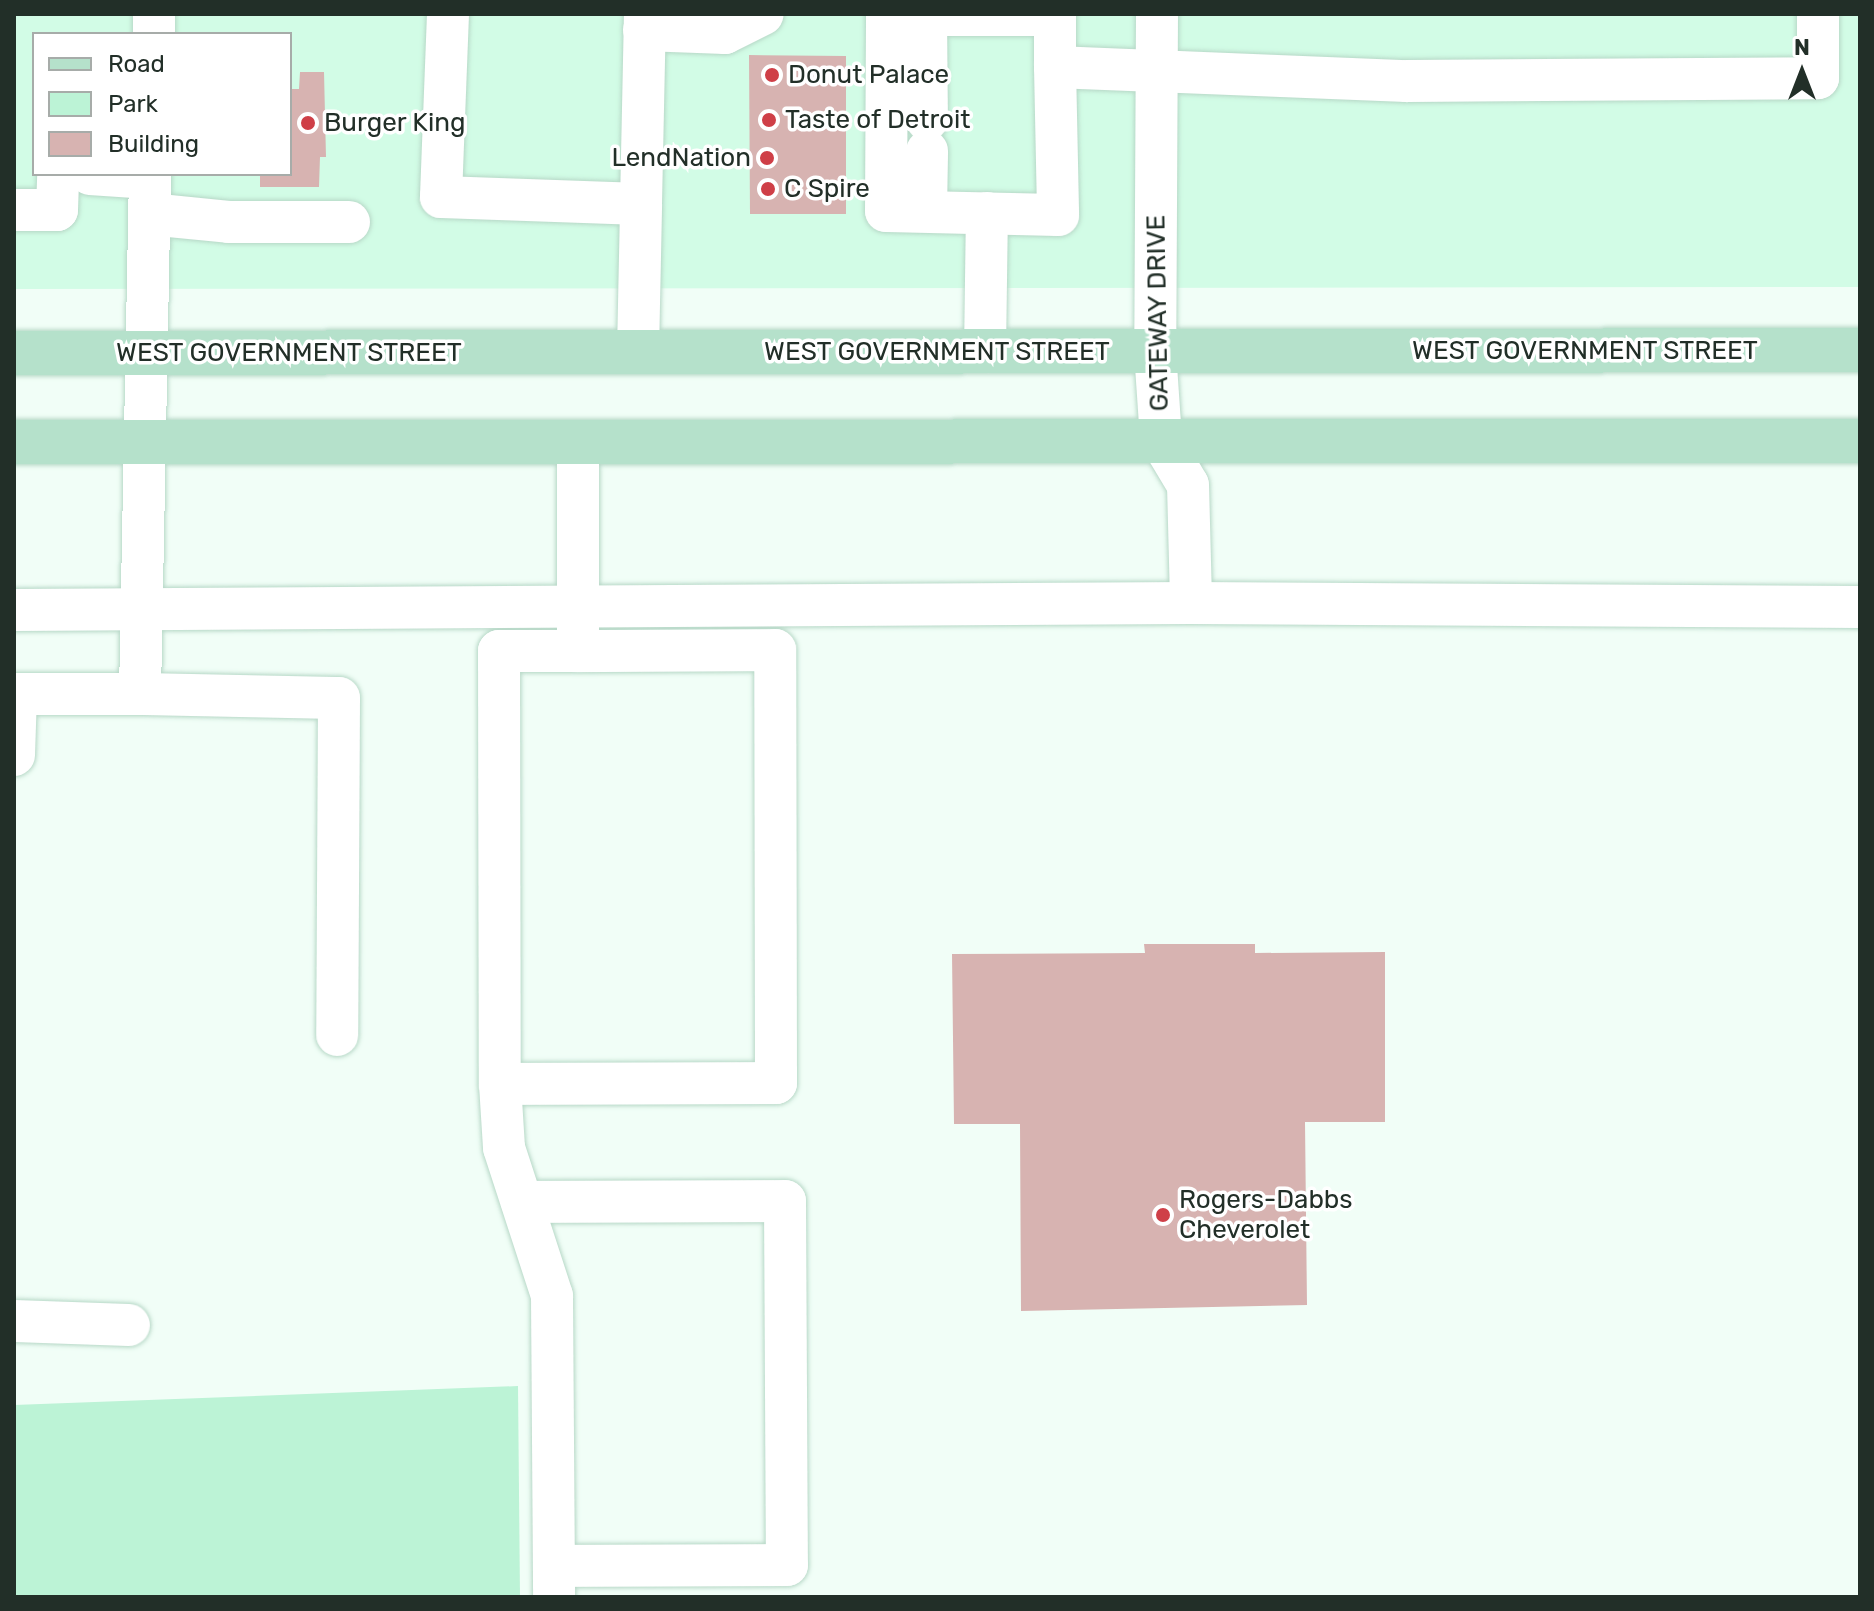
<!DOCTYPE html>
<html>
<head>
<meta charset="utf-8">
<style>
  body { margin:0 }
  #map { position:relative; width:1874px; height:1611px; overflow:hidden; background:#f1fef7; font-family:Rubik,sans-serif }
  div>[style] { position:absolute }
  .built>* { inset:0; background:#d2fce6 }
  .green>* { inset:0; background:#bcf3d6 }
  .building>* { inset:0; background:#d7b3b1 }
  .roads { filter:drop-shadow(0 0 2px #b7d8c7) drop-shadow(0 0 2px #b7d8c7) }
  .minor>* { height:42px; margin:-21px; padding:0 21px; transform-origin:21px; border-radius:21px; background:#fff }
  .major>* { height:44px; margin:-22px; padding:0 22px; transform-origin:22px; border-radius:22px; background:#b5e1cb }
  .dots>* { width:22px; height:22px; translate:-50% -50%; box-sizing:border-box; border:4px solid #fff; border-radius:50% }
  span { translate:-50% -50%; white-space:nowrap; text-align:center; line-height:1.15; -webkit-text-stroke:7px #fff; paint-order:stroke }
  .poi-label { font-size:26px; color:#222f28 }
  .left { translate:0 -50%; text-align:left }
  .right { translate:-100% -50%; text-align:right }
  .street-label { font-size:26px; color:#222f28 }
  .frame { position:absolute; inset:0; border:16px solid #222f28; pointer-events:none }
  .legend { position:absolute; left:32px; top:32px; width:260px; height:144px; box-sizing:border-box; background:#fff; border:2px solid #a7aca9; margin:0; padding:10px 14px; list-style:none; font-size:24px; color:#222f28 }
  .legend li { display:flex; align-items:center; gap:16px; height:40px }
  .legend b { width:40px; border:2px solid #a7aca9 }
  .north { position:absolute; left:1762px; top:32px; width:80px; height:80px; -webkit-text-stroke:6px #fff; paint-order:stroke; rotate:0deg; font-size:22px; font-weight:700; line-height:32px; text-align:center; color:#222f28 }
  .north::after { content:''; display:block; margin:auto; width:28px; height:36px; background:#222f28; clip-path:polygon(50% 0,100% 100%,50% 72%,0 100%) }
</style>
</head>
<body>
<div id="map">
  <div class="built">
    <i style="clip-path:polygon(evenodd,14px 14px,1860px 14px,1860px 287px,14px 289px,14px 14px,34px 34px,290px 34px,290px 174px,34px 174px,34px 34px)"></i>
  </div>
  <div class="green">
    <i style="clip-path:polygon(518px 1386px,520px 1597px,14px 1597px,14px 1405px)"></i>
  </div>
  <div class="building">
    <i style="clip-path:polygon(749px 55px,846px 56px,846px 214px,750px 214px)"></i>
    <i style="clip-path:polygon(300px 72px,324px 72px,326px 157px,320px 157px,319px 187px,260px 187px,260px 174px,290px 174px,290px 89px,299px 89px)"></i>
    <i style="clip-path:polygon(1144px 944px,1255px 944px,1255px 953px,1385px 952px,1385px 1122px,1305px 1122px,1307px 1305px,1021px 1311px,1020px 1124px,954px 1124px,952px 954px,1145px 953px)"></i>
  </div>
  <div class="roads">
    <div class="minor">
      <i style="left:448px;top:14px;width:183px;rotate:92.2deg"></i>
      <i style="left:441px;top:197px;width:200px;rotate:2deg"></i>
      <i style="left:641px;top:204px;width:190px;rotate:-88.8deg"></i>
      <i style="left:926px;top:14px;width:106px;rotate:89.5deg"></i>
      <i style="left:1157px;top:14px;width:337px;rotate:90.3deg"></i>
      <i style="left:1155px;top:351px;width:89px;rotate:86.1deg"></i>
      <i style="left:1161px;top:440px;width:52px;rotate:59deg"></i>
      <i style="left:1188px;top:485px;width:118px;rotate:88.5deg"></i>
      <i style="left:644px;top:30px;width:81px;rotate:2.1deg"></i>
      <i style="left:725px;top:33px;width:42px;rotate:-26.6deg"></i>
      <i style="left:154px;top:34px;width:20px;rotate:-90deg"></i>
      <i style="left:1055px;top:67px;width:148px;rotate:88.8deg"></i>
      <i style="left:1058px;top:215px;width:172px;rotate:-178.7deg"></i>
      <i style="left:886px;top:211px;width:196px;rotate:-89.7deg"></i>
      <i style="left:887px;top:15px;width:168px"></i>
      <i style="left:1055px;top:15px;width:52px;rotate:90deg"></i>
      <i style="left:1055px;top:67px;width:352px;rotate:2.3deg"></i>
      <i style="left:1407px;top:81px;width:411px;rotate:-0.4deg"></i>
      <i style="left:1818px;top:78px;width:64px;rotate:-90deg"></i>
      <i style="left:90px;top:174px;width:60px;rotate:3.8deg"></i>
      <i style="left:14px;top:210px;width:43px"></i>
      <i style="left:57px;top:210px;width:36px;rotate:-88deg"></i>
      <i style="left:926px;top:211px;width:60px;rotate:-89deg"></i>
      <i style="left:149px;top:214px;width:80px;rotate:5.7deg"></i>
      <i style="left:229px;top:222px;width:120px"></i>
      <i style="left:638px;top:352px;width:148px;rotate:-88.8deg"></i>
      <i style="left:985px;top:352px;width:139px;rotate:-89.2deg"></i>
      <i style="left:578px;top:441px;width:210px;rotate:90deg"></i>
      <i style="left:578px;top:651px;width:79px;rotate:180deg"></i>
      <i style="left:499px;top:651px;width:433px;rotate:89.9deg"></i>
      <i style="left:500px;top:1084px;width:276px;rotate:-0.2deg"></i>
      <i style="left:776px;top:1083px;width:433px;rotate:-90.1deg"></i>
      <i style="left:775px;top:650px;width:197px;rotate:179.7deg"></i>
      <i style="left:14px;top:610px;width:1177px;rotate:-0.34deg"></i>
      <i style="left:1191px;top:603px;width:669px;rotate:0.34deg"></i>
      <i style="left:14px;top:694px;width:126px"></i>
      <i style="left:140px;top:694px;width:520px;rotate:-88.9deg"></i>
      <i style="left:140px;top:694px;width:199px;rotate:1.2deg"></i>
      <i style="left:339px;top:698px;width:337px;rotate:90.3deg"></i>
      <i style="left:14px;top:755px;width:61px;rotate:-88.1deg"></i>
      <i style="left:500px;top:1084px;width:64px;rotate:86.4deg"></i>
      <i style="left:504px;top:1148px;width:156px;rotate:72deg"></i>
      <i style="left:552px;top:1296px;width:301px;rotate:89.6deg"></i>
      <i style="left:522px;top:1202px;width:263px;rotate:-0.2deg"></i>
      <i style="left:785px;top:1201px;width:364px;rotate:89.7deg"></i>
      <i style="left:787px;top:1565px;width:233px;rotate:179.8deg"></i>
      <i style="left:14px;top:1321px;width:115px;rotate:2deg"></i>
    </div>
    <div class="major">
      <i style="left:14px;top:353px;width:1846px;rotate:-0.09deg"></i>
      <i style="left:14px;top:442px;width:1846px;rotate:-0.03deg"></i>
    </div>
  </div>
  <div class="dots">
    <i style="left:772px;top:75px;background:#cf3f47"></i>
    <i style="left:769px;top:120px;background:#cf3f47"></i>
    <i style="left:308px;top:123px;background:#cf3f47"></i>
    <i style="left:767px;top:158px;background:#cf3f47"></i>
    <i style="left:768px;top:189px;background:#cf3f47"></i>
    <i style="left:1163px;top:1215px;background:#cf3f47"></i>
  </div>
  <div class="poi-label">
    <span class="left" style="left:788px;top:75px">Donut Palace</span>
    <span class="left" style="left:785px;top:120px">Taste of Detroit</span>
    <span class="left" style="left:324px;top:123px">Burger King</span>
    <span class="right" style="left:751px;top:158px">LendNation</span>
    <span class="left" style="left:784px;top:189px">C Spire</span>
    <span class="left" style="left:1179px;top:1215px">Rogers-Dabbs<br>Cheverolet</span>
  </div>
  <div class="street-label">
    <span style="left:1158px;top:313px;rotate:-91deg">GATEWAY DRIVE</span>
    <span style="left:1585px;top:351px">WEST GOVERNMENT STREET</span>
    <span style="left:937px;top:352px">WEST GOVERNMENT STREET</span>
    <span style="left:289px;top:353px">WEST GOVERNMENT STREET</span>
  </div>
  <div class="frame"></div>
  <ul class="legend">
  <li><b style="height:10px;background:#b5e1cb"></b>Road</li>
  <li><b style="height:22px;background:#bcf3d6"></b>Park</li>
  <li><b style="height:22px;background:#d7b3b1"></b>Building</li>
  </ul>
  <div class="north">N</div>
</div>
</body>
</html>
